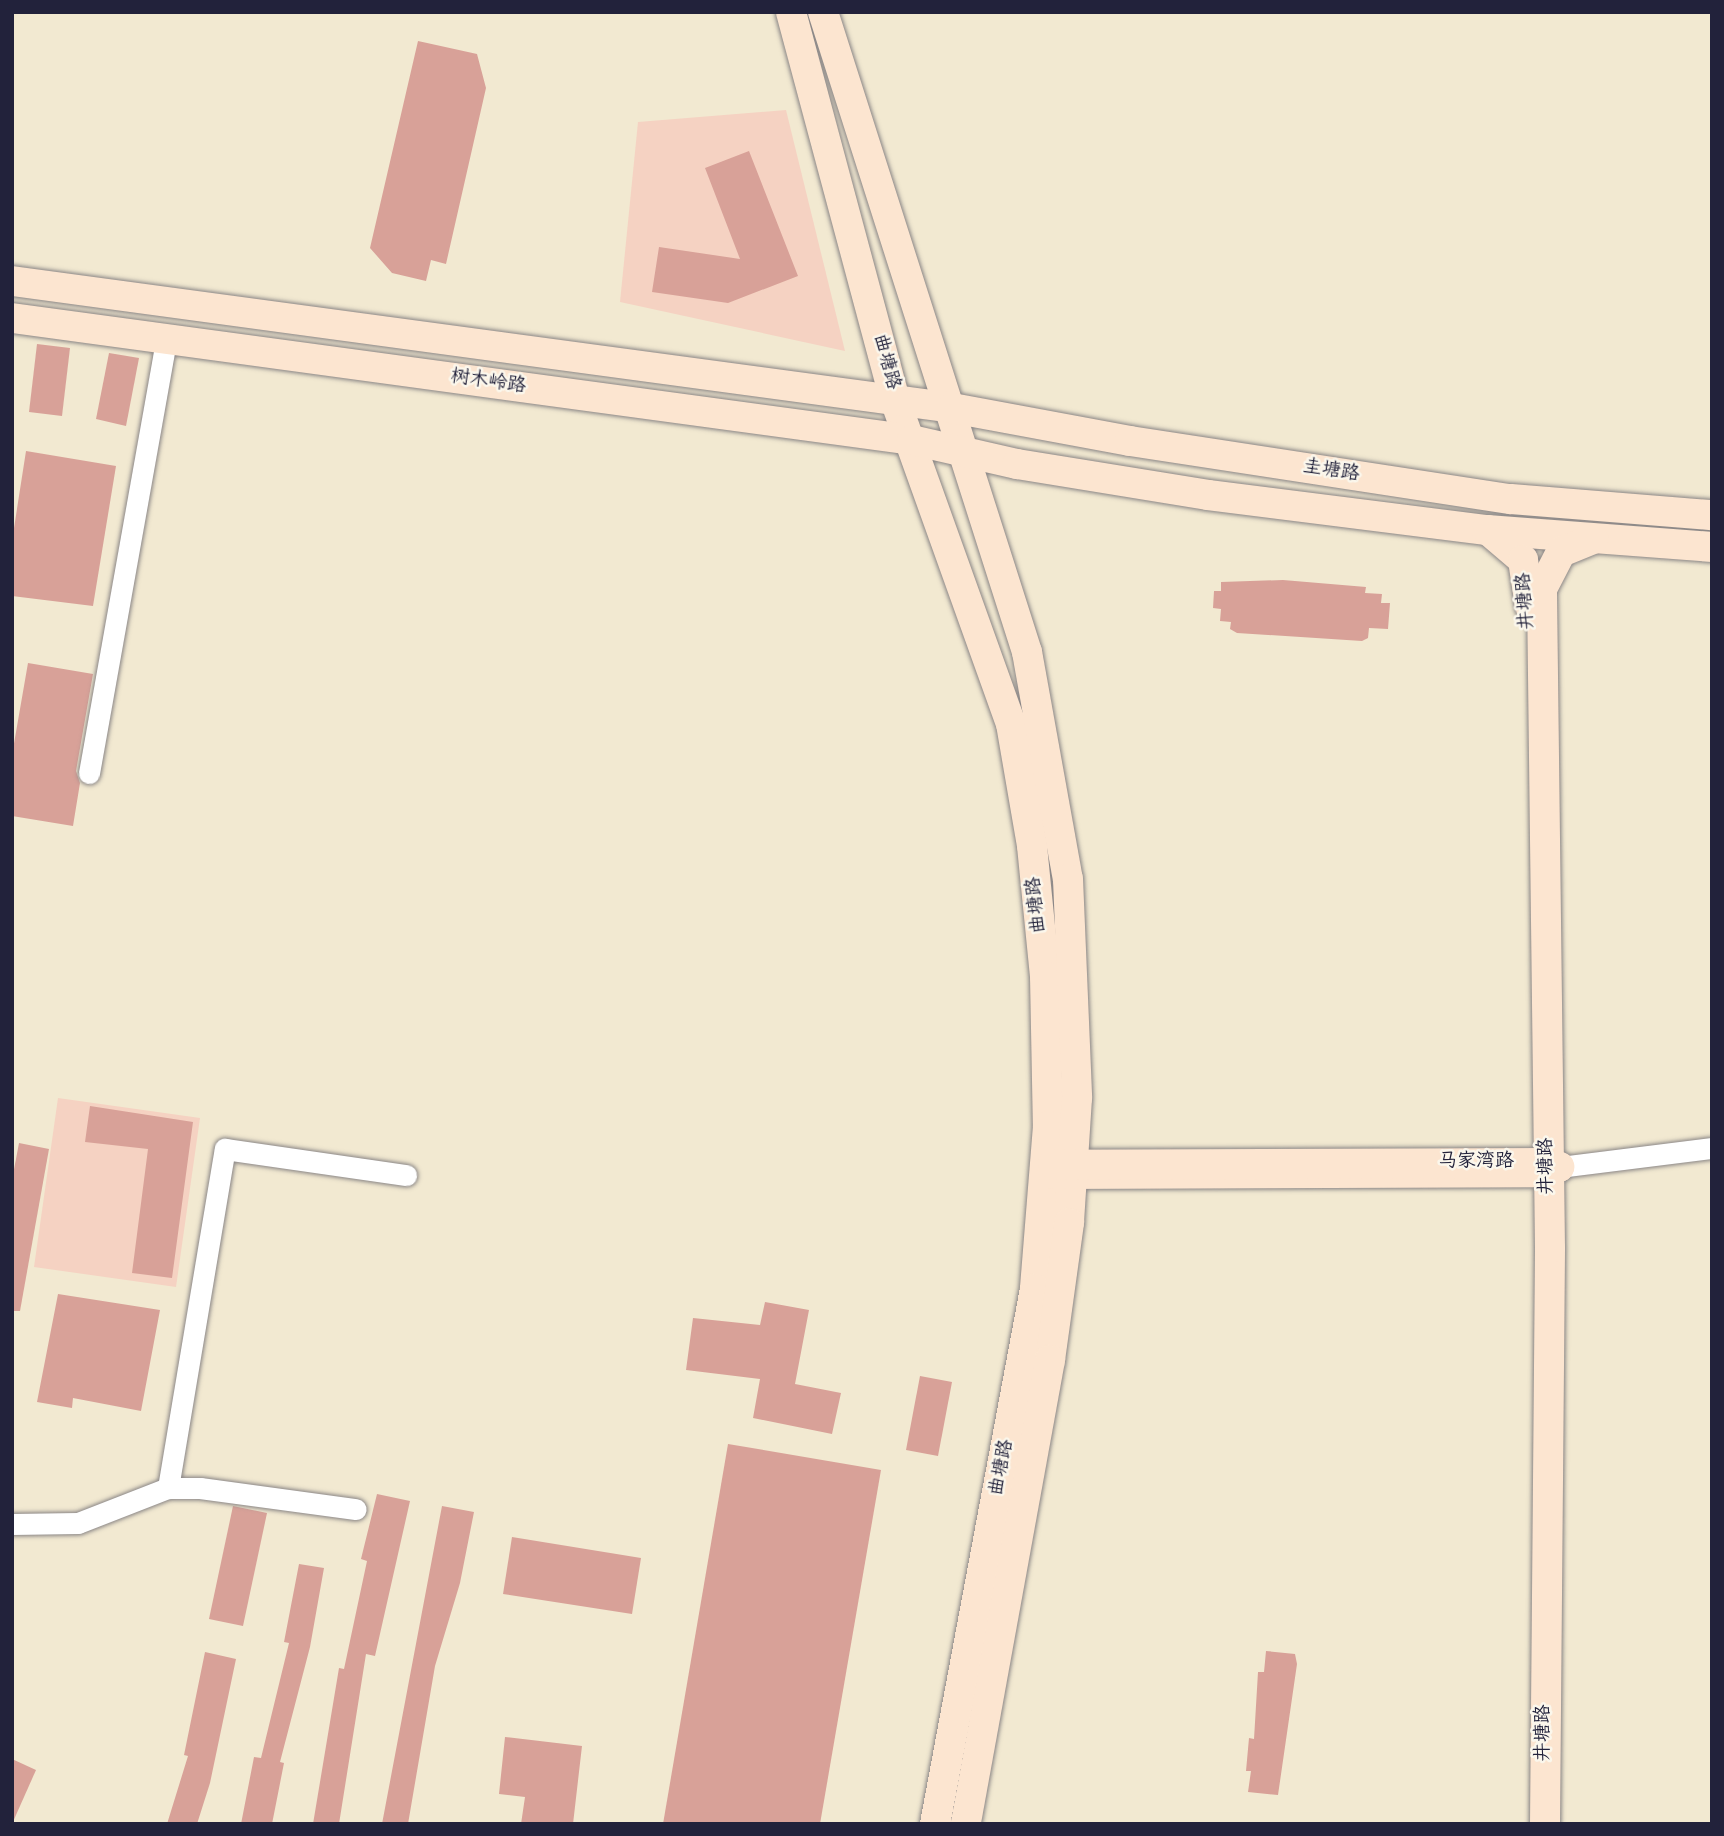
<!DOCTYPE html>
<html>
<head>
<meta charset="utf-8">
<style>
  body { margin:0 }
  #map { position:relative; width:1724px; height:1836px; overflow:hidden; background:#f2e9d1; font-family:"Gochi Hand","LXGW WenKai TC",sans-serif }
  div>[style] { position:absolute }
  .built>* { inset:0; background:#f5d2c2 }
  .building>* { inset:0; background:#d8a198 }
  .roads { filter:drop-shadow(0 0 2px #8a8686) drop-shadow(0 0 2px #8a8686) }
  .street>* { height:21px; margin:-10.5px; padding:0 10.5px; transform-origin:10.5px; border-radius:10.5px; background:#fff }
  .secondary>* { height:30px; margin:-15px; padding:0 15px; transform-origin:15px; border-radius:15px; background:#fce5d0 }
  span { translate:-50% -50%; white-space:nowrap; text-align:center; line-height:1.15; -webkit-text-stroke:5px #fbf7ec; paint-order:stroke }
  .street-label { font-size:19px; color:#22223b }
  .frame { position:absolute; inset:0; border:14px solid #22223b; pointer-events:none }
</style>
</head>
<body>
<div id="map">
  <div class="built">
    <i style="clip-path:polygon(786px 110px,845px 351px,620px 302px,638px 122px)"></i>
    <i style="clip-path:polygon(58px 1098px,200px 1118px,176px 1287px,34px 1267px)"></i>
  </div>
  <div class="building">
    <i style="clip-path:polygon(418px 41px,477px 54px,486px 88px,446px 264px,431px 260px,426px 281px,392px 273px,370px 248px)"></i>
    <i style="clip-path:polygon(749px 151px,798px 276px,728px 303px,652px 292px,659px 247px,740px 259px,705px 168px)"></i>
    <i style="clip-path:polygon(37px 344px,70px 348px,62px 416px,29px 412px)"></i>
    <i style="clip-path:polygon(109px 353px,139px 358px,126px 426px,96px 419px)"></i>
    <i style="clip-path:polygon(26px 451px,116px 466px,93px 606px,12px 596px,12px 541px)"></i>
    <i style="clip-path:polygon(1283px 580px,1366px 587px,1365px 593px,1382px 594px,1381px 603px,1390px 603px,1388px 629px,1369px 628px,1368px 638px,1362px 641px,1237px 633px,1230px 629px,1231px 622px,1220px 621px,1221px 609px,1213px 608px,1214px 591px,1221px 591px,1221px 582px)"></i>
    <i style="clip-path:polygon(28px 663px,93px 674px,76px 771px,80px 783px,73px 826px,12px 816px,12px 755px)"></i>
    <i style="clip-path:polygon(90px 1106px,193px 1122px,172px 1278px,132px 1273px,148px 1149px,85px 1142px)"></i>
    <i style="clip-path:polygon(19px 1143px,49px 1149px,20px 1311px,12px 1311px,12px 1180px)"></i>
    <i style="clip-path:polygon(58px 1294px,160px 1310px,141px 1411px,73px 1398px,72px 1408px,37px 1402px)"></i>
    <i style="clip-path:polygon(765px 1302px,809px 1310px,795px 1384px,841px 1393px,832px 1434px,753px 1418px,760px 1379px,686px 1370px,693px 1318px,760px 1325px)"></i>
    <i style="clip-path:polygon(920px 1376px,952px 1382px,938px 1456px,906px 1450px)"></i>
    <i style="clip-path:polygon(728px 1444px,881px 1470px,820px 1824px,663px 1824px)"></i>
    <i style="clip-path:polygon(377px 1494px,410px 1501px,375px 1656px,366px 1654px,339px 1824px,313px 1824px,339px 1668px,344px 1669px,367px 1561px,361px 1559px)"></i>
    <i style="clip-path:polygon(233px 1506px,267px 1513px,243px 1626px,209px 1619px)"></i>
    <i style="clip-path:polygon(442px 1506px,474px 1512px,460px 1583px,435px 1666px,408px 1824px,382px 1824px)"></i>
    <i style="clip-path:polygon(512px 1537px,641px 1558px,632px 1614px,503px 1594px)"></i>
    <i style="clip-path:polygon(299px 1564px,324px 1568px,310px 1647px,280px 1762px,284px 1763px,272px 1824px,241px 1824px,254px 1757px,261px 1758px,289px 1643px,284px 1642px)"></i>
    <i style="clip-path:polygon(1266px 1651px,1295px 1654px,1297px 1664px,1278px 1795px,1248px 1792px,1251px 1771px,1246px 1771px,1249px 1738px,1254px 1739px,1258px 1672px,1264px 1672px)"></i>
    <i style="clip-path:polygon(205px 1652px,236px 1659px,210px 1783px,197px 1824px,167px 1824px,188px 1756px,184px 1755px)"></i>
    <i style="clip-path:polygon(505px 1737px,582px 1746px,573px 1824px,521px 1824px,525px 1797px,499px 1794px)"></i>
    <i style="clip-path:polygon(12px 1759px,36px 1770px,12px 1824px)"></i>
  </div>
  <div class="roads">
    <div class="street">
      <i style="left:89px;top:773px;width:441px;rotate:-79.9deg"></i>
      <i style="left:1559px;top:1167px;width:154px;rotate:-7.1deg"></i>
      <i style="left:168px;top:1488px;width:344px;rotate:-80.5deg"></i>
      <i style="left:225px;top:1149px;width:183px;rotate:8.2deg"></i>
      <i style="left:12px;top:1524px;width:66px;rotate:-0.9deg"></i>
      <i style="left:78px;top:1523px;width:97px;rotate:-21.3deg"></i>
      <i style="left:168px;top:1488px;width:32px"></i>
      <i style="left:200px;top:1488px;width:157px;rotate:7.7deg"></i>
    </div>
    <div class="secondary">
      <i style="left:791px;top:12px;width:402px;rotate:75deg"></i>
      <i style="left:895px;top:400px;width:344px;rotate:70.3deg"></i>
      <i style="left:1011px;top:724px;width:124px;rotate:80.2deg"></i>
      <i style="left:1032px;top:846px;width:131px;rotate:84.3deg"></i>
      <i style="left:1045px;top:976px;width:150px;rotate:88.9deg"></i>
      <i style="left:1048px;top:1126px;width:164px;rotate:94.6deg"></i>
      <i style="left:1035px;top:1289px;width:544px;rotate:100.59deg"></i>
      <i style="left:823px;top:12px;width:672px;rotate:72.32deg"></i>
      <i style="left:1027px;top:652px;width:231px;rotate:79.8deg"></i>
      <i style="left:1068px;top:879px;width:219px;rotate:87.6deg"></i>
      <i style="left:1077px;top:1098px;width:125px;rotate:93.7deg"></i>
      <i style="left:1069px;top:1223px;width:138px;rotate:97.9deg"></i>
      <i style="left:1050px;top:1360px;width:472px;rotate:100.3deg"></i>
      <i style="left:12px;top:281px;width:949px;rotate:7.69deg"></i>
      <i style="left:952px;top:408px;width:181px;rotate:10.5deg"></i>
      <i style="left:1130px;top:441px;width:385px;rotate:8.7deg"></i>
      <i style="left:1511px;top:499px;width:202px;rotate:4.6deg"></i>
      <i style="left:12px;top:318px;width:908px;rotate:7.72deg"></i>
      <i style="left:912px;top:440px;width:108px;rotate:12.9deg"></i>
      <i style="left:1017px;top:464px;width:193px;rotate:9.2deg"></i>
      <i style="left:1208px;top:495px;width:281px;rotate:7.2deg"></i>
      <i style="left:1487px;top:530px;width:226px;rotate:4.3deg"></i>
      <i style="left:1488px;top:530px;width:46px;rotate:40.6deg"></i>
      <i style="left:1523px;top:560px;width:47px;rotate:81.3deg"></i>
      <i style="left:1053px;top:1174px;width:484px;rotate:-0.2deg"></i>
      <i style="left:1537px;top:1172px;width:23px;rotate:-13deg"></i>
      <i style="left:1559px;top:1167px;width:12px;rotate:-160deg"></i>
      <i style="left:1548px;top:1163px;width:495px;rotate:179.8deg"></i>
      <i style="left:1545px;top:1824px;width:576px;rotate:-89.5deg"></i>
      <i style="left:1550px;top:1248px;width:659px;rotate:-90.7deg"></i>
      <i style="left:1542px;top:589px;width:42px;rotate:-62.8deg"></i>
      <i style="left:1561px;top:552px;width:35px;rotate:-22deg"></i>
    </div>
  </div>
  <div class="street-label">
    <span style="left:885px;top:362px;rotate:75deg">曲塘路</span>
    <span style="left:488px;top:383px;rotate:8deg">树木岭路</span>
    <span style="left:1331px;top:472px;rotate:9deg">圭塘路</span>
    <span style="left:1527px;top:601px;rotate:-94deg">井塘路</span>
    <span style="left:1038px;top:905px;rotate:-96deg">曲塘路</span>
    <span style="left:1476px;top:1163px">马家湾路</span>
    <span style="left:1548px;top:1166px;rotate:-91deg">井塘路</span>
    <span style="left:1003px;top:1468px;rotate:-79deg">曲塘路</span>
    <span style="left:1545px;top:1733px;rotate:-90deg">井塘路</span>
  </div>
  <div class="frame"></div>
</div>
</body>
</html>
